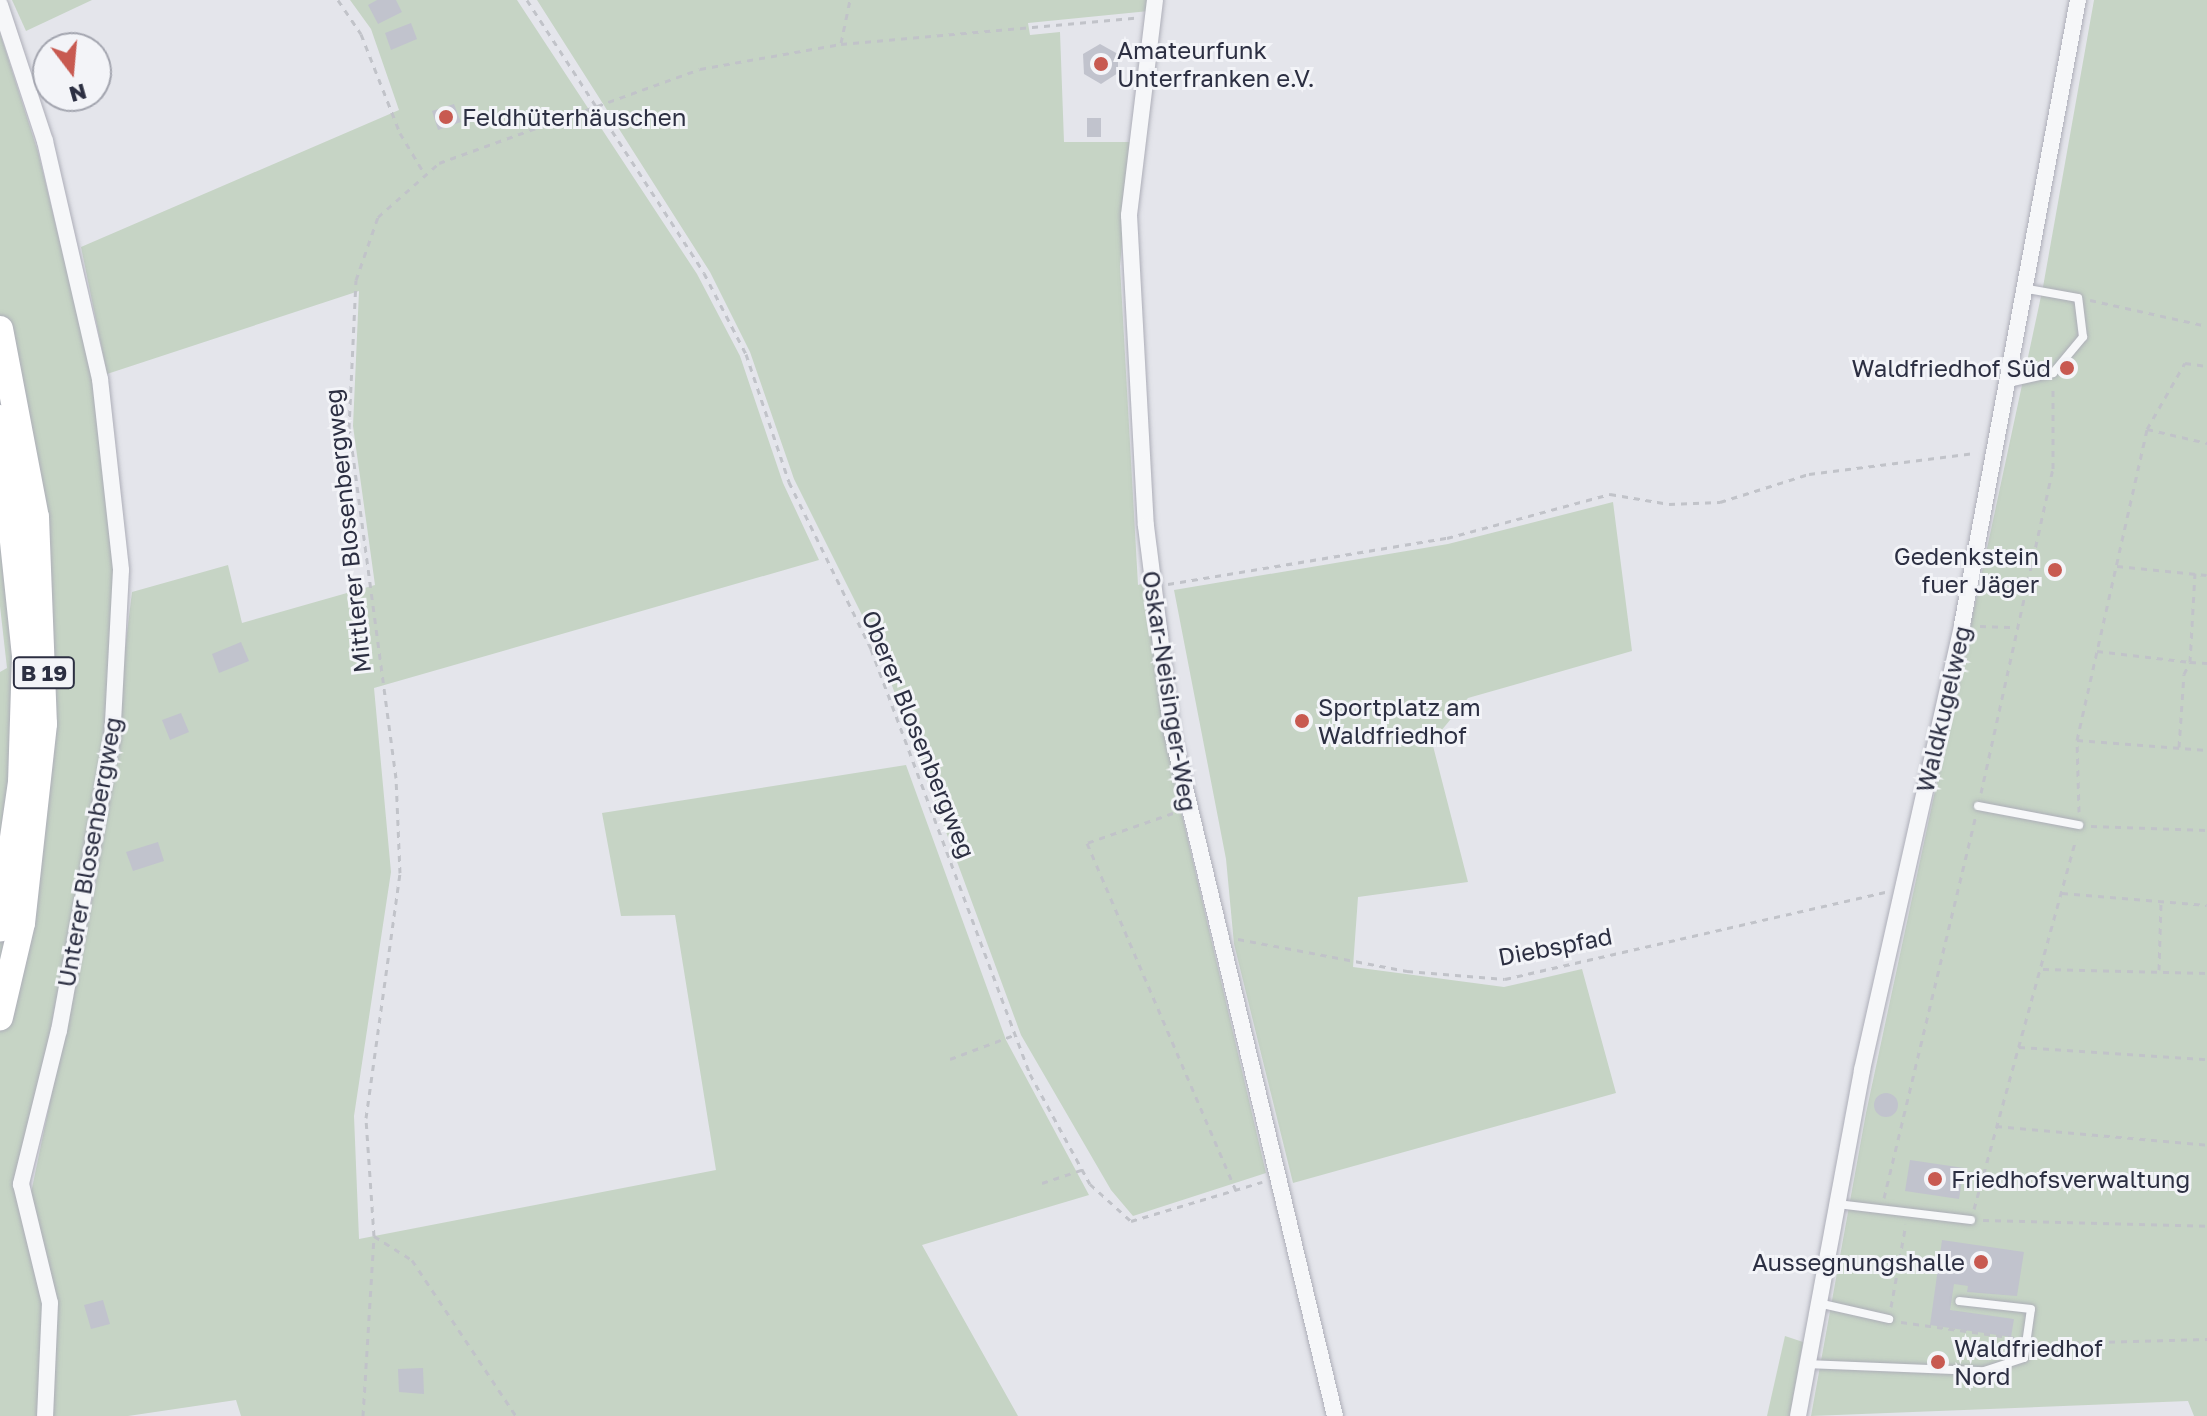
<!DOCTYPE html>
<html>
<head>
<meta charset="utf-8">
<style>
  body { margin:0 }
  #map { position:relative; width:2207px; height:1416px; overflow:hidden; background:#e4e5eb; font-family:"Golos Text",sans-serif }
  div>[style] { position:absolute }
  .green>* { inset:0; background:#c6d4c5 }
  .building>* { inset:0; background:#c1c3cd }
  .round { border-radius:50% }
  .path>* { height:3px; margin-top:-1.5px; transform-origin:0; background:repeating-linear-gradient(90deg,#c1c3c9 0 6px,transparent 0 12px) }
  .roads { filter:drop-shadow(0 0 2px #adaeb8) drop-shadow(0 0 2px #adaeb8) }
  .service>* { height:8px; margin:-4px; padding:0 4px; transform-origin:4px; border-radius:4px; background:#f6f7f9 }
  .minor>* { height:16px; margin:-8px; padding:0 8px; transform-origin:8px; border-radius:8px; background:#f6f7f9 }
  .primary>* { height:26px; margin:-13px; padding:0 13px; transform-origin:13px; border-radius:13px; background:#fff }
  .dots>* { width:22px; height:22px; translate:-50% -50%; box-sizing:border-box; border:4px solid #f3f4f8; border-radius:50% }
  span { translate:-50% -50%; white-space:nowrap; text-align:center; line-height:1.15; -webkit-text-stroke:6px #f3f4f8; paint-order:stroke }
  .shield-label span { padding:2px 6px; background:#f3f4f8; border:2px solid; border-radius:6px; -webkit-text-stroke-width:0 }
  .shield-label { font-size:22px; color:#2c2f42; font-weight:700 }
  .poi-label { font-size:24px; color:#2c2f42 }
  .left { translate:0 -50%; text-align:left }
  .right { translate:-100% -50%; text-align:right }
  .street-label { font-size:24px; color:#2c2f42 }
  .north { position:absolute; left:32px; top:32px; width:80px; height:80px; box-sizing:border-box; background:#f3f4f8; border:2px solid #a3a5af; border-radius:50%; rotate:164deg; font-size:22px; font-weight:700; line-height:32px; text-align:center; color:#2c2f42 }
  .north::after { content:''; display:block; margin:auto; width:28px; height:36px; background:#c85a51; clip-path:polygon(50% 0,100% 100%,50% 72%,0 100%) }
</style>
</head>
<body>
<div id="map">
  <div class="green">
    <i style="clip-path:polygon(12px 0,92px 0,26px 31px)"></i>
    <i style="clip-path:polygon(350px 0,517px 0,697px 274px,740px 356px,783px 483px,819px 560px,374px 688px,391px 872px,354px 1116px,359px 1239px,716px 1170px,675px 915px,621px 916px,602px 813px,906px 765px,1006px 1040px,1089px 1195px,922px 1245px,1018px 1416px,241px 1416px,236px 1400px,128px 1416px,0 1416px,0 672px,7px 668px,0 606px,0 33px,38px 152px,95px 386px,117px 581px,109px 747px,17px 1191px,31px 1193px,97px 876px,132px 592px,228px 565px,242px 623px,375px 585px,353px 426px,359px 291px,107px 374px,81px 247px,399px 110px,371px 29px)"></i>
    <i style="clip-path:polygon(537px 0,1150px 0,1149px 11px,1028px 23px,1030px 35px,1060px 32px,1064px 142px,1131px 142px,1120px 266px,1138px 585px,1147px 582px,1182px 815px,1266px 1173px,1133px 1216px,1111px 1190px,1021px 1035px,877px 645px,794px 479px,750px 352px,710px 272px)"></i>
    <i style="clip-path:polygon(2094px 0,2207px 0,2207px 1416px,2194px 1416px,2188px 1401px,1811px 1416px,1866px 1113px,2043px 287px)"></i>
    <i style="clip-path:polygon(1613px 502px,1632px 651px,1468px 698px,1432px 742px,1468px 882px,1358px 897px,1353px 967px,1504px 987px,1582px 969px,1616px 1093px,1293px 1183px,1234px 944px,1226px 859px,1174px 590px,1448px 544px)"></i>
    <i style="clip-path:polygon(1785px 1336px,1803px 1342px,1790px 1416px,1767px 1416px)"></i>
  </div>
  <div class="building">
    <i style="clip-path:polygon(377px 0,396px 0,402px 12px,378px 24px,368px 5px)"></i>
    <i style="clip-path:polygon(411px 23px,417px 39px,391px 50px,385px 33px)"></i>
    <i style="clip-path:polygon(1100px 44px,1118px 54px,1118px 73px,1101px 84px,1084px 74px,1083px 54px)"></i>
    <i style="clip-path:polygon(454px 104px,461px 122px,438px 130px,432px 111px)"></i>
    <i style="clip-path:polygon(1087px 118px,1101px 118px,1101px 137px,1087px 137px)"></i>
    <i style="clip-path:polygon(241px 642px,249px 661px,219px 673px,212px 654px)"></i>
    <i style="clip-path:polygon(181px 713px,189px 732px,170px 740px,162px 720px)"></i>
    <i style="clip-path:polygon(158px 842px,164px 861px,133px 871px,126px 852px)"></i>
    <i class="round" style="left:1874px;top:1093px;width:24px;height:24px"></i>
    <i style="clip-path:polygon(1910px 1160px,1964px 1168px,1959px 1199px,1905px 1191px)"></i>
    <i style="clip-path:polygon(1942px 1240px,2024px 1252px,2017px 1296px,1967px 1292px,1968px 1286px,1954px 1284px,1950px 1310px,2014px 1319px,2011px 1337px,1930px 1325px)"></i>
    <i style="clip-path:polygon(103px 1300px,110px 1324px,91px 1329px,84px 1305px)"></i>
    <i style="clip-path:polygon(423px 1368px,424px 1394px,399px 1392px,398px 1369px)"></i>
  </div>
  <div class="path">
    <i style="left:338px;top:0;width:41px;rotate:55.9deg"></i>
    <i style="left:361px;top:34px;width:106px;rotate:68.5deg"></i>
    <i style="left:400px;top:133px;width:47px;rotate:59deg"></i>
    <i style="left:527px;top:0;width:325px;rotate:57deg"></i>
    <i style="left:704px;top:273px;width:91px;rotate:62.6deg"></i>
    <i style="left:746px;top:354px;width:135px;rotate:71.4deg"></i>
    <i style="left:789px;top:482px;width:186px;rotate:63.8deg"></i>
    <i style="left:871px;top:649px;width:454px;rotate:69.5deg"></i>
    <i style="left:1030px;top:1074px;width:125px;rotate:61.4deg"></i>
    <i style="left:1090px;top:1184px;width:55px;rotate:42.1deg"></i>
    <i style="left:1131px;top:1221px;width:137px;rotate:-16.6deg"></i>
    <i style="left:841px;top:43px;width:44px;rotate:-78.2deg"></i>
    <i style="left:2090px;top:300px;width:120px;rotate:12.5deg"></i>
    <i style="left:2147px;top:429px;width:76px;rotate:-60.1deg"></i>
    <i style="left:2185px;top:363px;width:22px;rotate:8deg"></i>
    <i style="left:2117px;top:566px;width:90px;rotate:5.7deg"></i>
    <i style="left:1168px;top:584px;width:283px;rotate:-9.4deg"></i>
    <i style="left:1447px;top:538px;width:169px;rotate:-15.1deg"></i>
    <i style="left:1610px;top:494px;width:60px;rotate:9.6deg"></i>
    <i style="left:1669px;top:504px;width:51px;rotate:-2.2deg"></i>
    <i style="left:1720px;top:502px;width:93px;rotate:-17.5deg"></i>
    <i style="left:1809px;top:474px;width:167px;rotate:-7.2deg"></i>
    <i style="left:1980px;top:626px;width:36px;rotate:2deg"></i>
    <i style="left:2097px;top:651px;width:94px;rotate:6.7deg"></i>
    <i style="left:2190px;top:662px;width:89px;rotate:-86.8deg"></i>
    <i style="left:2077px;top:740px;width:130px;rotate:4.4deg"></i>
    <i style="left:2179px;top:747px;width:73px;rotate:-86.1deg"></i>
    <i style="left:2184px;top:674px;width:13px;rotate:-63deg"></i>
    <i style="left:2190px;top:662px;width:17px;rotate:3deg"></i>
    <i style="left:1981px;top:793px;width:332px;rotate:-77.5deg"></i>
    <i style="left:2053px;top:469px;width:84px;rotate:-90deg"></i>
    <i style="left:2079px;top:812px;width:72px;rotate:-91.6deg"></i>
    <i style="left:2077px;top:740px;width:319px;rotate:-77.3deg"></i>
    <i style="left:2147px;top:429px;width:62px;rotate:13.1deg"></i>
    <i style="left:1173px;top:813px;width:91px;rotate:160.8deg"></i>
    <i style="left:1087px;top:843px;width:378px;rotate:66.8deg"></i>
    <i style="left:2091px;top:826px;width:116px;rotate:2deg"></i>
    <i style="left:2062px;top:893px;width:145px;rotate:4.7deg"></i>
    <i style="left:1238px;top:939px;width:172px;rotate:10.7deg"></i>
    <i style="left:1407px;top:971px;width:98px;rotate:4.7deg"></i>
    <i style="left:1505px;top:979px;width:390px;rotate:-12.9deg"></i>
    <i style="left:2043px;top:969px;width:164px;rotate:1.4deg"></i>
    <i style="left:2159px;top:970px;width:68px;rotate:-88.3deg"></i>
    <i style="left:2019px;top:1047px;width:188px;rotate:3.7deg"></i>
    <i style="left:950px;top:1059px;width:68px;rotate:-20.6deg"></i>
    <i style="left:1996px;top:1126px;width:212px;rotate:5.1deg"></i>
    <i style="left:1042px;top:1183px;width:44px;rotate:-18.4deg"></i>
    <i style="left:1884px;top:1198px;width:393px;rotate:-76.5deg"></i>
    <i style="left:1974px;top:1209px;width:384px;rotate:-74.6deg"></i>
    <i style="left:1983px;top:1220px;width:224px;rotate:1.5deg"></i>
    <i style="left:374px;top:1236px;width:45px;rotate:32.3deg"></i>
    <i style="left:412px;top:1260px;width:187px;rotate:56.3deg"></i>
    <i style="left:1891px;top:1307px;width:84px;rotate:-79.8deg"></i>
    <i style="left:1901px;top:1322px;width:116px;rotate:7.9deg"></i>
    <i style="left:2039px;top:1352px;width:24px;rotate:-22deg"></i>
    <i style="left:2061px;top:1343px;width:146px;rotate:-1.6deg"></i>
    <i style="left:363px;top:1416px;width:180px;rotate:-86.5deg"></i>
    <i style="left:374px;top:1236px;width:118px;rotate:-93.9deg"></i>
    <i style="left:366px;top:1118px;width:247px;rotate:-82.1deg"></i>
    <i style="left:400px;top:873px;width:95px;rotate:-92.4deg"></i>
    <i style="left:396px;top:778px;width:353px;rotate:-97.6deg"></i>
    <i style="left:349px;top:428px;width:148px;rotate:-87.3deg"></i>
    <i style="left:356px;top:280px;width:67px;rotate:-70.8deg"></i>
    <i style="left:378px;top:217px;width:81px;rotate:-41.5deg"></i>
    <i style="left:439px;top:163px;width:277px;rotate:-19.8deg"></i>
    <i style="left:700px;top:69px;width:143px;rotate:-10.1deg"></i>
    <i style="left:841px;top:44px;width:295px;rotate:-5.1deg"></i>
  </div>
  <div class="roads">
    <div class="service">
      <i style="left:2008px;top:383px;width:46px;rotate:-12.5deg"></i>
      <i style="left:2053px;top:373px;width:47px;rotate:-50.2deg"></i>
      <i style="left:2083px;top:337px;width:39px;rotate:-97deg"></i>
      <i style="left:2078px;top:298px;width:51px;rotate:-169.8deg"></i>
      <i style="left:1978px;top:806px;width:103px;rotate:10.7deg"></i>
      <i style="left:1837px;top:1204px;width:135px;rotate:6.8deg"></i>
      <i style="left:1818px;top:1303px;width:73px;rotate:12.7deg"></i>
      <i style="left:1806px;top:1364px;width:178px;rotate:2.3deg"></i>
      <i style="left:1984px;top:1371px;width:42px;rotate:-18deg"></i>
      <i style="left:2024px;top:1358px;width:49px;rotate:-81.9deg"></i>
      <i style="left:2031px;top:1309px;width:72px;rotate:-173.7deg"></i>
    </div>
    <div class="minor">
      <i style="left:1155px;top:0;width:217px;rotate:96.9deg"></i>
      <i style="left:1129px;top:215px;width:311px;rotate:86.9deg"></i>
      <i style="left:1146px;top:526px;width:209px;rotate:82.8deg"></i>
      <i style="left:1172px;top:733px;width:702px;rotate:76.58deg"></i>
      <i style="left:0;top:5px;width:143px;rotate:71.7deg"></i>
      <i style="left:45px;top:141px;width:244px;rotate:77deg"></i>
      <i style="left:100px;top:379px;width:192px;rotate:83.7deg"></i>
      <i style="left:121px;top:570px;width:169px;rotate:93deg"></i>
      <i style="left:112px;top:739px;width:296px;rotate:100.3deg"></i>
      <i style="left:59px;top:1030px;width:159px;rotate:103.9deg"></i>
      <i style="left:21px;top:1184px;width:122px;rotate:76.3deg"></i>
      <i style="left:50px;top:1303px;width:113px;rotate:92.5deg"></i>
      <i style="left:1798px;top:1416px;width:352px;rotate:-79.5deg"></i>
      <i style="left:1862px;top:1070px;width:456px;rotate:-77.3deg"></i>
      <i style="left:1962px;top:625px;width:636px;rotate:-79.49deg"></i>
    </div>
    <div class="primary">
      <i style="left:0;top:329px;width:191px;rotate:79.2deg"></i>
      <i style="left:36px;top:517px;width:207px;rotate:87.8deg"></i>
      <i style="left:44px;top:724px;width:200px;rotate:96.3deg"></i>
      <i style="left:22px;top:923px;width:97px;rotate:103.2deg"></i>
      <i style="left:0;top:418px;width:239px;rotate:84deg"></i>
      <i style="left:25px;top:656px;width:126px;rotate:91.8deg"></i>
      <i style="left:21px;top:782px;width:148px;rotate:98.2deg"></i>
    </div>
  </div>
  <div class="dots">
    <i style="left:1101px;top:64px;background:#c85a51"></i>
    <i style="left:446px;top:117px;background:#c85a51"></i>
    <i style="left:2067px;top:368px;background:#c85a51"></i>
    <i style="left:2055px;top:570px;background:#c85a51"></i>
    <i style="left:1302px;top:721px;background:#c85a51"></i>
    <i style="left:1935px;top:1179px;background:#c85a51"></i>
    <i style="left:1981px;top:1262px;background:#c85a51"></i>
    <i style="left:1938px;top:1362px;background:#c85a51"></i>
  </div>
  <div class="shield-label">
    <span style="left:44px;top:673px">B 19</span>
  </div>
  <div class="poi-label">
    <span class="left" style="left:1117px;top:64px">Amateurfunk<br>Unterfranken e.V.</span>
    <span class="left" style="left:462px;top:117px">Feldhüterhäuschen</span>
    <span class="right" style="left:2051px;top:368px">Waldfriedhof Süd</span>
    <span class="right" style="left:2039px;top:570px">Gedenkstein<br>fuer Jäger</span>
    <span class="left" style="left:1318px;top:721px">Sportplatz am<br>Waldfriedhof</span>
    <span class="left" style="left:1951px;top:1179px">Friedhofsverwaltung</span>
    <span class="right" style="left:1965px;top:1262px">Aussegnungshalle</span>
    <span class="left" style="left:1954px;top:1362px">Waldfriedhof<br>Nord</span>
  </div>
  <div class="street-label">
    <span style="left:347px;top:531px;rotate:-96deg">Mittlerer Blosenbergweg</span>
    <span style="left:1170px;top:691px;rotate:81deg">Oskar-Neisinger-Weg</span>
    <span style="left:1943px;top:709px;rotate:-77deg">Waldkugelweg</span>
    <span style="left:919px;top:734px;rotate:68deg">Oberer Blosenbergweg</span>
    <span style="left:89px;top:852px;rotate:-80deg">Unterer Blosenbergweg</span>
    <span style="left:1555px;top:946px;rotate:-11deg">Diebspfad</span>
  </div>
  <div class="north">N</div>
</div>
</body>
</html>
